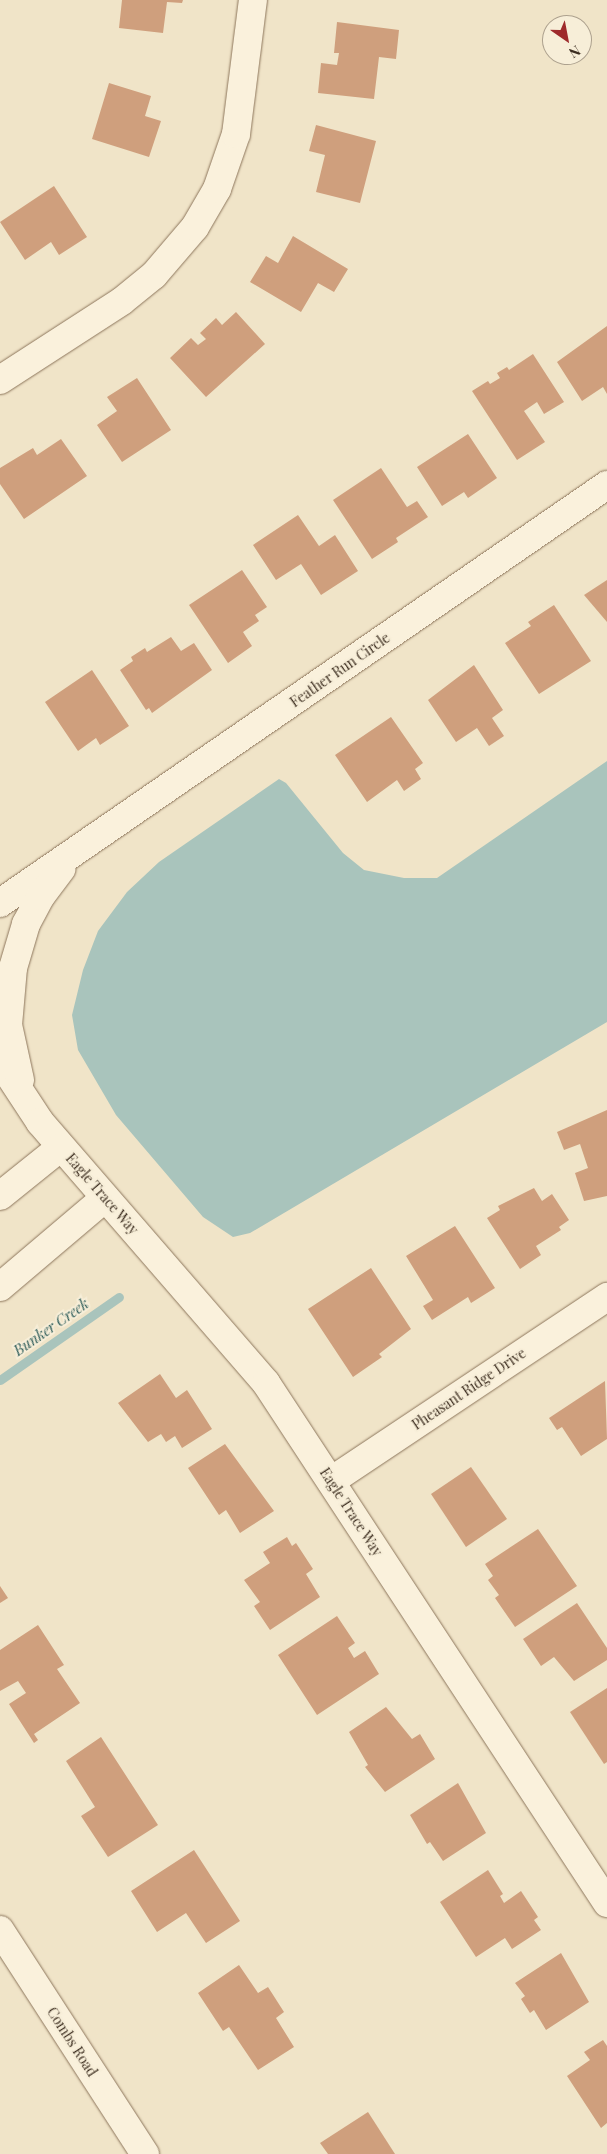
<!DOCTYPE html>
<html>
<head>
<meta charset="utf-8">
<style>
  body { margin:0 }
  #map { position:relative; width:607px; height:2154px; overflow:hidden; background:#f0e4c8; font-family:"Playfair Display",serif }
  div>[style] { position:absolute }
  .water>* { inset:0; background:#a9c4bc }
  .stream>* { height:9px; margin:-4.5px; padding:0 4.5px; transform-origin:4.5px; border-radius:4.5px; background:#a9c4bc }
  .building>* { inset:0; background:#cf9f7d }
  .roads { filter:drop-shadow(0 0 1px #8d765c) drop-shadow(0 0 1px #8d765c) }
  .minor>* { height:28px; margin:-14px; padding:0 14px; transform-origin:14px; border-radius:14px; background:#faf1dc }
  span { translate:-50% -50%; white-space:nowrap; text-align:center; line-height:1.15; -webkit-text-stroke:4px #f7eed8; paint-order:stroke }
  .street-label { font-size:14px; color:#3d2e20 }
  .water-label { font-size:15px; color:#2f5d5a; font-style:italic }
  .north { position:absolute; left:542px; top:15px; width:50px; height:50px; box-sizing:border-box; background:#f7eed8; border:1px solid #ada18e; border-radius:50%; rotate:147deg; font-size:14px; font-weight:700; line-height:20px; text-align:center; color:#3d2e20 }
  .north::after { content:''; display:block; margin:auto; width:18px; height:22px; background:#9e2a2b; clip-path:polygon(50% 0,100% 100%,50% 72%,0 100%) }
</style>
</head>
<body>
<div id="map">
  <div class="water">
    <i style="clip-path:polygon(607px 761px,607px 1022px,250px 1233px,233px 1237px,203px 1217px,116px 1115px,78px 1050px,72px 1015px,83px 970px,98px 931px,127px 892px,159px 862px,279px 779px,286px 783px,343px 853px,364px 870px,404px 878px,437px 878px)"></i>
  </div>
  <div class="stream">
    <i style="left:0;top:1380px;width:145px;rotate:-34.9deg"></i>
  </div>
  <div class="building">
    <i style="clip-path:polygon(122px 0,183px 0,182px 3px,167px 2px,163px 33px,119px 28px)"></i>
    <i style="clip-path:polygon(337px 22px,399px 30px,396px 59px,379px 57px,374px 99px,318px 93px,321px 63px,337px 65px,339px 53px,334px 53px)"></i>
    <i style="clip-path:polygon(109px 83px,151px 96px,145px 116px,161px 121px,149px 157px,92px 139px)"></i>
    <i style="clip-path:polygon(316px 125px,376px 141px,360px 203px,316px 192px,325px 155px,309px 151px)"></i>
    <i style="clip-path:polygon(54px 186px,87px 237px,59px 255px,51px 242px,25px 260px,0 222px)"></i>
    <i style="clip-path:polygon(293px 236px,348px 269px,334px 292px,318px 283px,301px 312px,250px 282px,266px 256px,278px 263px)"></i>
    <i style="clip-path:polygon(236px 312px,265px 344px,206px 397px,170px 358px,191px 338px,198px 345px,206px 339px,200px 333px,216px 318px,222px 325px)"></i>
    <i style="clip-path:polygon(607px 326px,607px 394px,603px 387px,582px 401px,557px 362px)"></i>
    <i style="clip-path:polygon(533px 354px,564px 402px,544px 414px,537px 402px,524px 411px,545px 442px,517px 460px,472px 391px,488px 381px,490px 384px,500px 378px,497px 373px,507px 367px,509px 370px)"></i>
    <i style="clip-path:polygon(137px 378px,171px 430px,122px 462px,97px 425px,117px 411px,107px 397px)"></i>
    <i style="clip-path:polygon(468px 434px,497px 478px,468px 498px,464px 492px,442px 506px,417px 467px)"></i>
    <i style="clip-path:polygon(61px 439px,87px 476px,24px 519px,0 484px,0 468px,33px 448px,37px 455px)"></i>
    <i style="clip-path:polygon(381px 468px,407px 507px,417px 501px,428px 517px,396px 538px,398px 542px,372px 559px,333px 500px)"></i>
    <i style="clip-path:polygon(298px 515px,319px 546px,335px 535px,358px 571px,321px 595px,301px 564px,276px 580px,253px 545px)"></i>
    <i style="clip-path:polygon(242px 570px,267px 607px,255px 615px,259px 621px,243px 632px,252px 646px,228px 663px,189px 605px)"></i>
    <i style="clip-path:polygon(607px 580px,607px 622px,584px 595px)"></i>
    <i style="clip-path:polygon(554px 605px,591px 661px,539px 694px,505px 643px,531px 626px,528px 622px)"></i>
    <i style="clip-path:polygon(171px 637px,181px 651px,194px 643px,212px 670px,152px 713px,149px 708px,146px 710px,120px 670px,133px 661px,131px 657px,145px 648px,147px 652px)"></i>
    <i style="clip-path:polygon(474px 665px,503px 710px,492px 718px,504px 736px,489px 746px,477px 728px,456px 742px,428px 700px)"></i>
    <i style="clip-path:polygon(92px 670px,129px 726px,100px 745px,96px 738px,78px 751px,45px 702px)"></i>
    <i style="clip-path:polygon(391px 717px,423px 763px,415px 769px,421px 779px,404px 791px,397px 780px,367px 802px,335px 755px)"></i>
    <i style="clip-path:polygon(607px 1110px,607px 1196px,584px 1201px,575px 1173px,588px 1168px,580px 1144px,564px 1150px,557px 1132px)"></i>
    <i style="clip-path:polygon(534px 1188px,542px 1201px,552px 1194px,569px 1220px,559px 1227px,561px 1230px,536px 1246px,541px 1255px,520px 1269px,487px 1218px,500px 1210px,498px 1206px)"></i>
    <i style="clip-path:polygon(455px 1226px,495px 1288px,471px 1303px,468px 1297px,432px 1320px,423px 1306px,433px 1300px,406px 1256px)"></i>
    <i style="clip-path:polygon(371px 1268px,411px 1329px,379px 1354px,382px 1357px,353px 1377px,308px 1309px)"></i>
    <i style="clip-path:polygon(160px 1374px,176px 1398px,187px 1390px,212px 1429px,182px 1448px,175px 1436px,166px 1442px,161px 1434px,148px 1442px,118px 1403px)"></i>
    <i style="clip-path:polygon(605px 1381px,607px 1439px,581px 1456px,562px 1427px,557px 1430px,549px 1418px)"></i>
    <i style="clip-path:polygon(225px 1444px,274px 1511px,240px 1533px,226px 1510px,219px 1515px,188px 1468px)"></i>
    <i style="clip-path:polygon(471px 1467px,507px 1519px,466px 1547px,431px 1494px)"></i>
    <i style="clip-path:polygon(538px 1529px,577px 1586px,515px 1627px,495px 1598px,499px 1595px,488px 1580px,493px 1576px,485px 1564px)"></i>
    <i style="clip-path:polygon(287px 1537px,292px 1546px,296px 1543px,313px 1569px,306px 1574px,320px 1597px,270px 1630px,254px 1606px,260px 1602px,244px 1580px,270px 1563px,263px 1552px)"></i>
    <i style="clip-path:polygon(0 1586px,8px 1598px,0 1603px)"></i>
    <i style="clip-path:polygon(577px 1603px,607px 1648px,607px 1660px,574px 1681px,554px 1657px,541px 1666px,523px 1639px)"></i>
    <i style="clip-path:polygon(337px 1616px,355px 1643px,348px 1648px,354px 1658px,365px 1651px,379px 1674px,317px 1715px,278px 1655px)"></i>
    <i style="clip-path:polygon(38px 1625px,64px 1665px,57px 1669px,80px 1703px,34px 1734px,38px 1740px,34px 1743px,9px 1704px,26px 1693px,18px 1681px,0 1691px,0 1650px)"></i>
    <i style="clip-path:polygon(607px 1688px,607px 1762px,604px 1764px,570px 1712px)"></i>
    <i style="clip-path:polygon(386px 1707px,412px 1739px,420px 1734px,435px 1759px,385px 1792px,365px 1767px,368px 1765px,349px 1732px)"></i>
    <i style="clip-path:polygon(101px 1737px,158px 1825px,108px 1857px,81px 1816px,95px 1807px,66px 1761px)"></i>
    <i style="clip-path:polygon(458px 1783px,486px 1833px,443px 1861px,430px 1842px,427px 1844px,410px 1815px)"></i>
    <i style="clip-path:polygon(194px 1850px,240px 1921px,206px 1943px,186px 1913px,157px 1932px,131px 1891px)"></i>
    <i style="clip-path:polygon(488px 1870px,503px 1894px,500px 1896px,504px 1903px,521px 1891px,538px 1917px,534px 1920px,541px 1930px,512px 1949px,505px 1938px,476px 1957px,440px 1902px)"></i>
    <i style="clip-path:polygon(561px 1953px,589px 2002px,546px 2030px,534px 2010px,530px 2013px,521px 1999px,525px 1996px,515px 1983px)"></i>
    <i style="clip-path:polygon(239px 1965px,258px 1993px,268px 1987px,284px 2012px,276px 2018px,294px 2047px,258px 2070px,229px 2027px,223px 2031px,198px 1993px)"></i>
    <i style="clip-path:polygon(603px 2040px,607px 2046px,607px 2123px,601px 2128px,567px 2076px,590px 2060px,584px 2052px)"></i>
    <i style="clip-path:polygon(368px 2112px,395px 2154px,328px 2154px,320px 2143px)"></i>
  </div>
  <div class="roads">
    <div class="minor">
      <i style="left:0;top:380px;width:145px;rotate:-32.9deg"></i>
      <i style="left:122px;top:301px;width:41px;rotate:-39.1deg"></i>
      <i style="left:154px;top:275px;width:63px;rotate:-49.5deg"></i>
      <i style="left:195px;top:227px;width:44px;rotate:-59.9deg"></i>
      <i style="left:217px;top:189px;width:58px;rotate:-70.9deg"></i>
      <i style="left:236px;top:134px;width:135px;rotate:-82.8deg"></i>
      <i style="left:0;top:903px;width:737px;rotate:-34.55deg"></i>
      <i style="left:0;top:1061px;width:73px;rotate:56.7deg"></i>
      <i style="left:40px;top:1122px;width:345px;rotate:49.1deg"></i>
      <i style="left:266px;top:1383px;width:622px;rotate:56.74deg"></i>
      <i style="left:20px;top:1080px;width:56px;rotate:-102.3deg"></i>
      <i style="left:8px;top:1025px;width:57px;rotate:-85deg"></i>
      <i style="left:13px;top:968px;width:46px;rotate:-73.5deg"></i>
      <i style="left:26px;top:924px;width:32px;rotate:-62deg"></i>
      <i style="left:41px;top:896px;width:34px;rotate:-53deg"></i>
      <i style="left:0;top:1196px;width:78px;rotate:-38.8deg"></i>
      <i style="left:0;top:1287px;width:138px;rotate:-40.3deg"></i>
      <i style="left:331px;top:1481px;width:332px;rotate:-33.7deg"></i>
      <i style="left:0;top:1930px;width:267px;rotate:57.1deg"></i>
    </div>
  </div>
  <div class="street-label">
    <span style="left:340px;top:670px;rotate:-35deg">Feather Run Circle</span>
    <span style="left:102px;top:1194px;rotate:49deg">Eagle Trace Way</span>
    <span style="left:469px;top:1389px;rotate:-34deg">Pheasant Ridge Drive</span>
    <span style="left:351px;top:1512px;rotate:57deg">Eagle Trace Way</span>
    <span style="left:72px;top:2042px;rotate:57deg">Combs Road</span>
  </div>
  <div class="water-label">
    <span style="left:51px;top:1327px;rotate:-35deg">Bunker Creek</span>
  </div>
  <div class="north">N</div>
</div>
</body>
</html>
